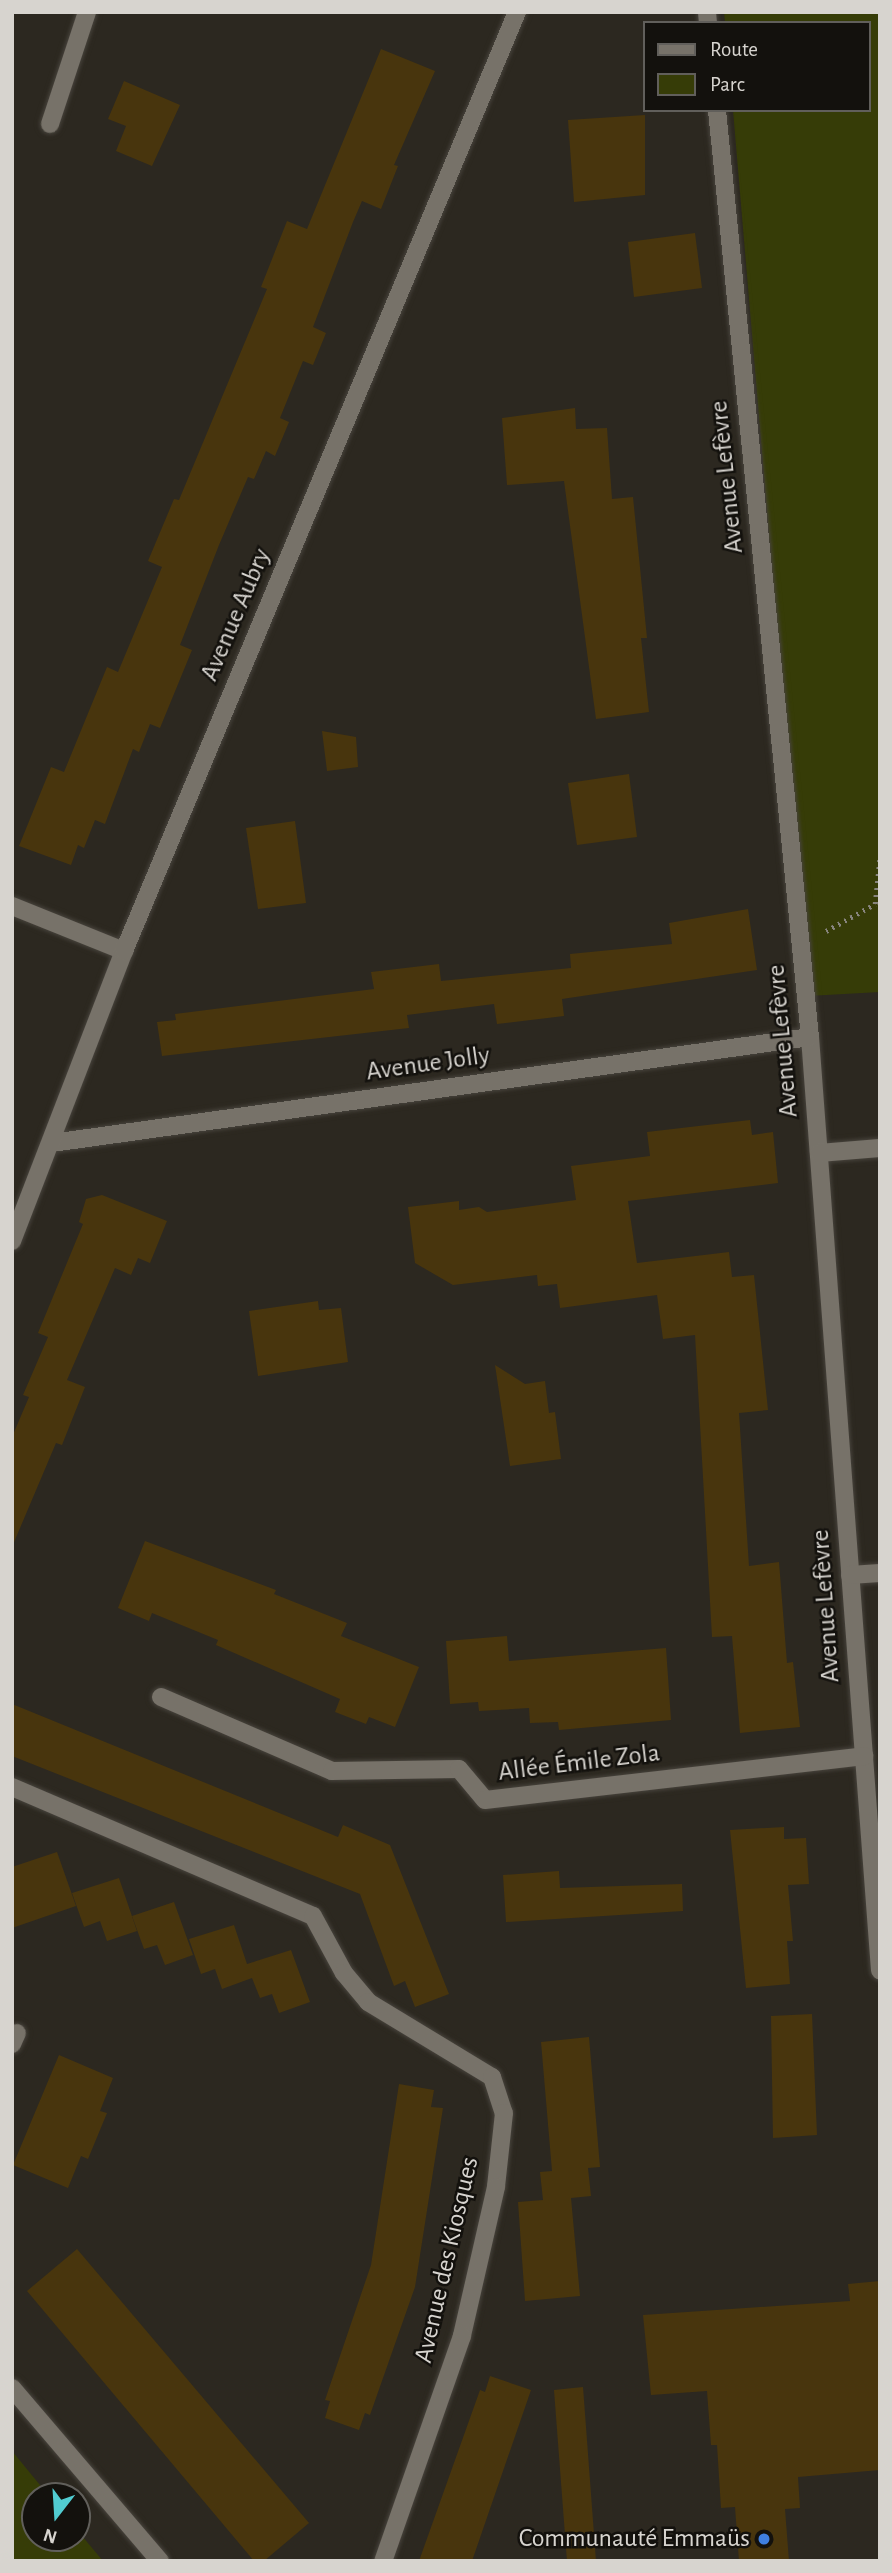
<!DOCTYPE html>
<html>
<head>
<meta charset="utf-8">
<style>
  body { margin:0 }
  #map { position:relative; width:892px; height:2573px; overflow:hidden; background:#2c2820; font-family:"Alegreya Sans",sans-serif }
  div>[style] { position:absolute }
  .green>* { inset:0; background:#363c07 }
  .building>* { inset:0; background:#48350d }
  .path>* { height:4.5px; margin-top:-2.25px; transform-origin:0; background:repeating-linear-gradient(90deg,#88857e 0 2px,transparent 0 7px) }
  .roads { filter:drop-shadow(0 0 2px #47433c) drop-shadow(0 0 2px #47433c) }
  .service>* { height:18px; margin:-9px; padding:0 9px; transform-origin:9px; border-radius:9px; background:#777269 }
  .minor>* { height:18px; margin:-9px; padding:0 9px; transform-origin:9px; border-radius:9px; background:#777269 }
  .dots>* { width:19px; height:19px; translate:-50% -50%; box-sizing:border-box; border:4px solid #13110d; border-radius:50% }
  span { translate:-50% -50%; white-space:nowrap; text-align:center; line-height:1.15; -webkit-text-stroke:5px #13110d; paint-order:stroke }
  .street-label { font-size:26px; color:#d7d4cf }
  .poi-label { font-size:26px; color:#d7d4cf }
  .right { translate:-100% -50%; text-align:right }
  .frame { position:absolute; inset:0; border:14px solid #d7d4cf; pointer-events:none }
  .legend { position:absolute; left:643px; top:21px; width:228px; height:91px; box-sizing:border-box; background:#13110d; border:2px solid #615f5b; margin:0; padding:9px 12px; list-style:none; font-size:21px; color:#d7d4cf }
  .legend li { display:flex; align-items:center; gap:14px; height:35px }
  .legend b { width:35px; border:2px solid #615f5b }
  .north { position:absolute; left:21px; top:2482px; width:70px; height:70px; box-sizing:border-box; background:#13110d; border:2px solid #615f5b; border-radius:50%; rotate:197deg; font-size:19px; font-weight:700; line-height:28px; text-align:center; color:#d7d4cf }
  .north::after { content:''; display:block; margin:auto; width:24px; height:32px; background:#51ccd1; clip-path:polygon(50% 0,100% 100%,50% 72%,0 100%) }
</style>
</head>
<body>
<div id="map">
  <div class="green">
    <i style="clip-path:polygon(724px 12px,880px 12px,880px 992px,808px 996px,733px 110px,869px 110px,869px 23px,725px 23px)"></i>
    <i style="clip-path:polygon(12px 2451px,49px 2496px,35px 2496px,35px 2538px,77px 2538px,77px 2530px,103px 2561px,12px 2561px)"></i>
  </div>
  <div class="building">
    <i style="clip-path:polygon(381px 49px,435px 71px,394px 165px,398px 166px,381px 209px,362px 201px,353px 222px,313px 327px,326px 333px,313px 365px,303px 361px,280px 418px,289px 422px,275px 456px,266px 451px,254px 479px,248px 477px,219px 545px,180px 645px,192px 650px,160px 728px,150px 724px,139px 752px,133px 749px,105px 824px,95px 820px,84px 848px,78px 845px,71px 865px,19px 846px,51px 767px,64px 772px,107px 667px,118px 672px,162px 567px,148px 561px,174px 499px,179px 500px,267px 289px,261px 287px,287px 221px,307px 229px)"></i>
    <i style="clip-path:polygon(124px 81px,180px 105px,152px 166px,116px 151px,126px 126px,108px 119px)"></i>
    <i style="clip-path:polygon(645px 115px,645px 195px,574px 202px,568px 120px)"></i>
    <i style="clip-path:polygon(695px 233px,702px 288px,634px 297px,628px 242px)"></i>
    <i style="clip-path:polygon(575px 408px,576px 429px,607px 428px,612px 499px,633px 497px,647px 638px,641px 638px,649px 712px,596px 719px,564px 481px,507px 485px,502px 418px)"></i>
    <i style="clip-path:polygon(322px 731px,356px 737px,358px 767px,327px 771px)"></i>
    <i style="clip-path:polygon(629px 774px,637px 837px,577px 845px,568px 783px)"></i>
    <i style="clip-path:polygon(295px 821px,306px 903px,258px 909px,246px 828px)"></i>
    <i style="clip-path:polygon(748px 909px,757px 970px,562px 999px,564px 1016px,497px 1024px,494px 1004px,407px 1015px,409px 1028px,162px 1056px,157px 1022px,176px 1020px,175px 1014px,374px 989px,371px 972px,439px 964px,441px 981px,571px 968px,570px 954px,672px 944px,669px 923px)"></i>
    <i style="clip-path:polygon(750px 1120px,752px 1135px,773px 1132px,778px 1183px,628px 1201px,637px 1263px,729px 1252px,732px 1277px,754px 1275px,768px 1410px,739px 1413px,749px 1566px,779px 1562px,787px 1663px,793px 1662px,800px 1727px,740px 1733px,732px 1636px,712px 1637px,695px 1335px,663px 1339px,657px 1295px,560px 1308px,557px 1284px,538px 1286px,537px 1275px,453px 1285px,415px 1263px,408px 1207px,459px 1201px,459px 1210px,479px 1207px,487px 1212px,576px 1200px,571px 1166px,650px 1156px,647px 1132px)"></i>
    <i style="clip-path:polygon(102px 1195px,167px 1221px,150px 1263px,138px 1258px,131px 1275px,115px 1268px,67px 1380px,85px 1387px,62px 1445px,56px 1443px,12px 1547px,12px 1437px,29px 1397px,23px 1395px,48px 1337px,38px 1333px,83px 1224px,79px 1222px,86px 1199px)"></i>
    <i style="clip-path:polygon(318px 1301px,319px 1310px,341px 1308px,348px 1362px,258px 1376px,249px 1311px)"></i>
    <i style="clip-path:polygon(495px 1365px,525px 1384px,545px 1381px,549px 1413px,555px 1412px,561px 1459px,510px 1466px)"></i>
    <i style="clip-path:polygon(145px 1541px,276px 1590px,274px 1594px,347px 1623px,341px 1636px,419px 1667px,395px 1727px,369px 1717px,366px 1724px,335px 1712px,340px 1699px,216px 1645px,218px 1640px,152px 1613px,149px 1621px,118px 1608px)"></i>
    <i style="clip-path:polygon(507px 1636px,509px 1661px,666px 1648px,671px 1720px,559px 1730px,558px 1722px,530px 1723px,529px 1708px,479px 1711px,478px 1702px,450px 1704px,446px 1641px)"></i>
    <i style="clip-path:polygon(12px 1704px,338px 1837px,343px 1825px,390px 1845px,449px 1994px,415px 2007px,405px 1981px,394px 1986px,360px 1894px,12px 1756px)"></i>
    <i style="clip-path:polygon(784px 1827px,784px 1839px,806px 1838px,809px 1884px,788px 1885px,793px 1941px,787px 1941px,790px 1984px,746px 1988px,730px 1830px)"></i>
    <i style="clip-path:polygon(57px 1852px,76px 1906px,12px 1928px,12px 1867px)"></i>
    <i style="clip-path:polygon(559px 1871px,560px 1888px,682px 1884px,683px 1911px,506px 1922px,503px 1875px)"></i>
    <i style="clip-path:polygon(119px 1878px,137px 1931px,107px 1941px,100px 1921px,84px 1927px,72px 1893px)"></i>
    <i style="clip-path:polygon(174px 1902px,193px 1955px,165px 1965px,157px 1945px,144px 1949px,132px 1916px)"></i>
    <i style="clip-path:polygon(234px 1925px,247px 1964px,291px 1950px,310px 2002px,279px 2013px,272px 1994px,260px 1998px,252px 1978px,222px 1989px,215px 1969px,201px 1974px,189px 1939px)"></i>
    <i style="clip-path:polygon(812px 2014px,817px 2135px,773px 2138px,771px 2016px)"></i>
    <i style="clip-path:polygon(589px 2037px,600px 2167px,588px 2168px,591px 2196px,571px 2198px,580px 2296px,525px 2301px,518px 2202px,543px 2200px,540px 2172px,552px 2171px,541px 2042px)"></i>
    <i style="clip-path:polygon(59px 2055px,113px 2078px,100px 2111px,107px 2113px,88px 2159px,81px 2156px,68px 2188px,13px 2165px)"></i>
    <i style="clip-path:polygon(399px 2084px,434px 2090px,431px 2107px,443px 2108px,415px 2287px,370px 2415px,365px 2413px,359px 2430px,325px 2418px,330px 2401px,325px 2400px,371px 2265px)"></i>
    <i style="clip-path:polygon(77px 2249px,309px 2523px,264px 2561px,254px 2561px,27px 2291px)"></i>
    <i style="clip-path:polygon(880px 2281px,880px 2470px,798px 2477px,800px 2508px,785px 2509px,789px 2561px,739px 2561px,735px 2507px,721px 2508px,717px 2445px,711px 2445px,707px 2391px,651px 2395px,643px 2315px,850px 2301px,848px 2284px)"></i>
    <i style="clip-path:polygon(490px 2376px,531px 2390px,472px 2561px,419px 2561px,480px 2390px,485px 2392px)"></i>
    <i style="clip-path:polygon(583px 2387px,596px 2561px,567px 2561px,554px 2390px)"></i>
  </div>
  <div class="path">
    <i style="left:826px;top:931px;width:56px;rotate:-28.9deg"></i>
    <i style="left:875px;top:904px;width:48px;rotate:-84.1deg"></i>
  </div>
  <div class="roads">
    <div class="service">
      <i style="left:50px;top:124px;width:118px;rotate:-71.7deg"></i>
      <i style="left:12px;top:2044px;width:12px;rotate:-66deg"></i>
    </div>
    <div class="minor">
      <i style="left:707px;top:12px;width:11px;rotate:85deg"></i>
      <i style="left:717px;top:110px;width:932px;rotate:84.27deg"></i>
      <i style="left:810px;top:1037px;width:936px;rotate:85.71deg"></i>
      <i style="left:12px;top:906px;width:121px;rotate:21.9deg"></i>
      <i style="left:52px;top:1143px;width:765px;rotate:-7.96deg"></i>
      <i style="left:819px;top:1153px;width:61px;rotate:-4.7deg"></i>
      <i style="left:12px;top:1241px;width:311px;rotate:-68.9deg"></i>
      <i style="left:124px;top:951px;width:1018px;rotate:-67.29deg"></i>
      <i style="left:850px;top:1575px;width:30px;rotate:-4deg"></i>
      <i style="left:161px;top:1697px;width:186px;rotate:23.4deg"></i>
      <i style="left:332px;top:1771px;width:127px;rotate:-0.9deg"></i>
      <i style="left:459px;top:1769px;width:40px;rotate:50deg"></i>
      <i style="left:485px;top:1800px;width:382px;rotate:-6.6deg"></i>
      <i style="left:12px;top:1787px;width:327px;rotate:23.2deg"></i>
      <i style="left:313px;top:1916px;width:65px;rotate:61.5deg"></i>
      <i style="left:344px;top:1973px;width:38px;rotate:50deg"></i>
      <i style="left:368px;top:2002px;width:145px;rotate:31.2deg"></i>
      <i style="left:492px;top:2077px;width:38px;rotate:72deg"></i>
      <i style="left:504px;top:2113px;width:74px;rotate:96.2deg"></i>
      <i style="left:496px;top:2187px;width:153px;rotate:102.9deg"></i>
      <i style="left:462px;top:2336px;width:238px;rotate:109.3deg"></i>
      <i style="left:12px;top:2388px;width:228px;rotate:49.5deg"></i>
    </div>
  </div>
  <div class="dots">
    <i style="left:764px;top:2539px;background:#3f7fe0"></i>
  </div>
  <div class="street-label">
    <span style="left:727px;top:477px;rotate:-96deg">Avenue Lefèvre</span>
    <span style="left:236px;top:615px;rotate:-67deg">Avenue Aubry</span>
    <span style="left:783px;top:1041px;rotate:-95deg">Avenue Lefèvre</span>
    <span style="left:428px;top:1064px;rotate:-8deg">Avenue Jolly</span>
    <span style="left:826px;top:1606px;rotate:-94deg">Avenue Lefèvre</span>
    <span style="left:579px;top:1763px;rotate:-7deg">Allée Émile Zola</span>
    <span style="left:447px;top:2260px;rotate:-77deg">Avenue des Kiosques</span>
  </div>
  <div class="poi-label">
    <span class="right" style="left:750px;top:2539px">Communauté Emmaüs</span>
  </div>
  <div class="frame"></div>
  <ul class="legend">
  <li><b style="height:9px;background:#777269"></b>Route</li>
  <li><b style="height:19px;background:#363c07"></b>Parc</li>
  </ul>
  <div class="north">N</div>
</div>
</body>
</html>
